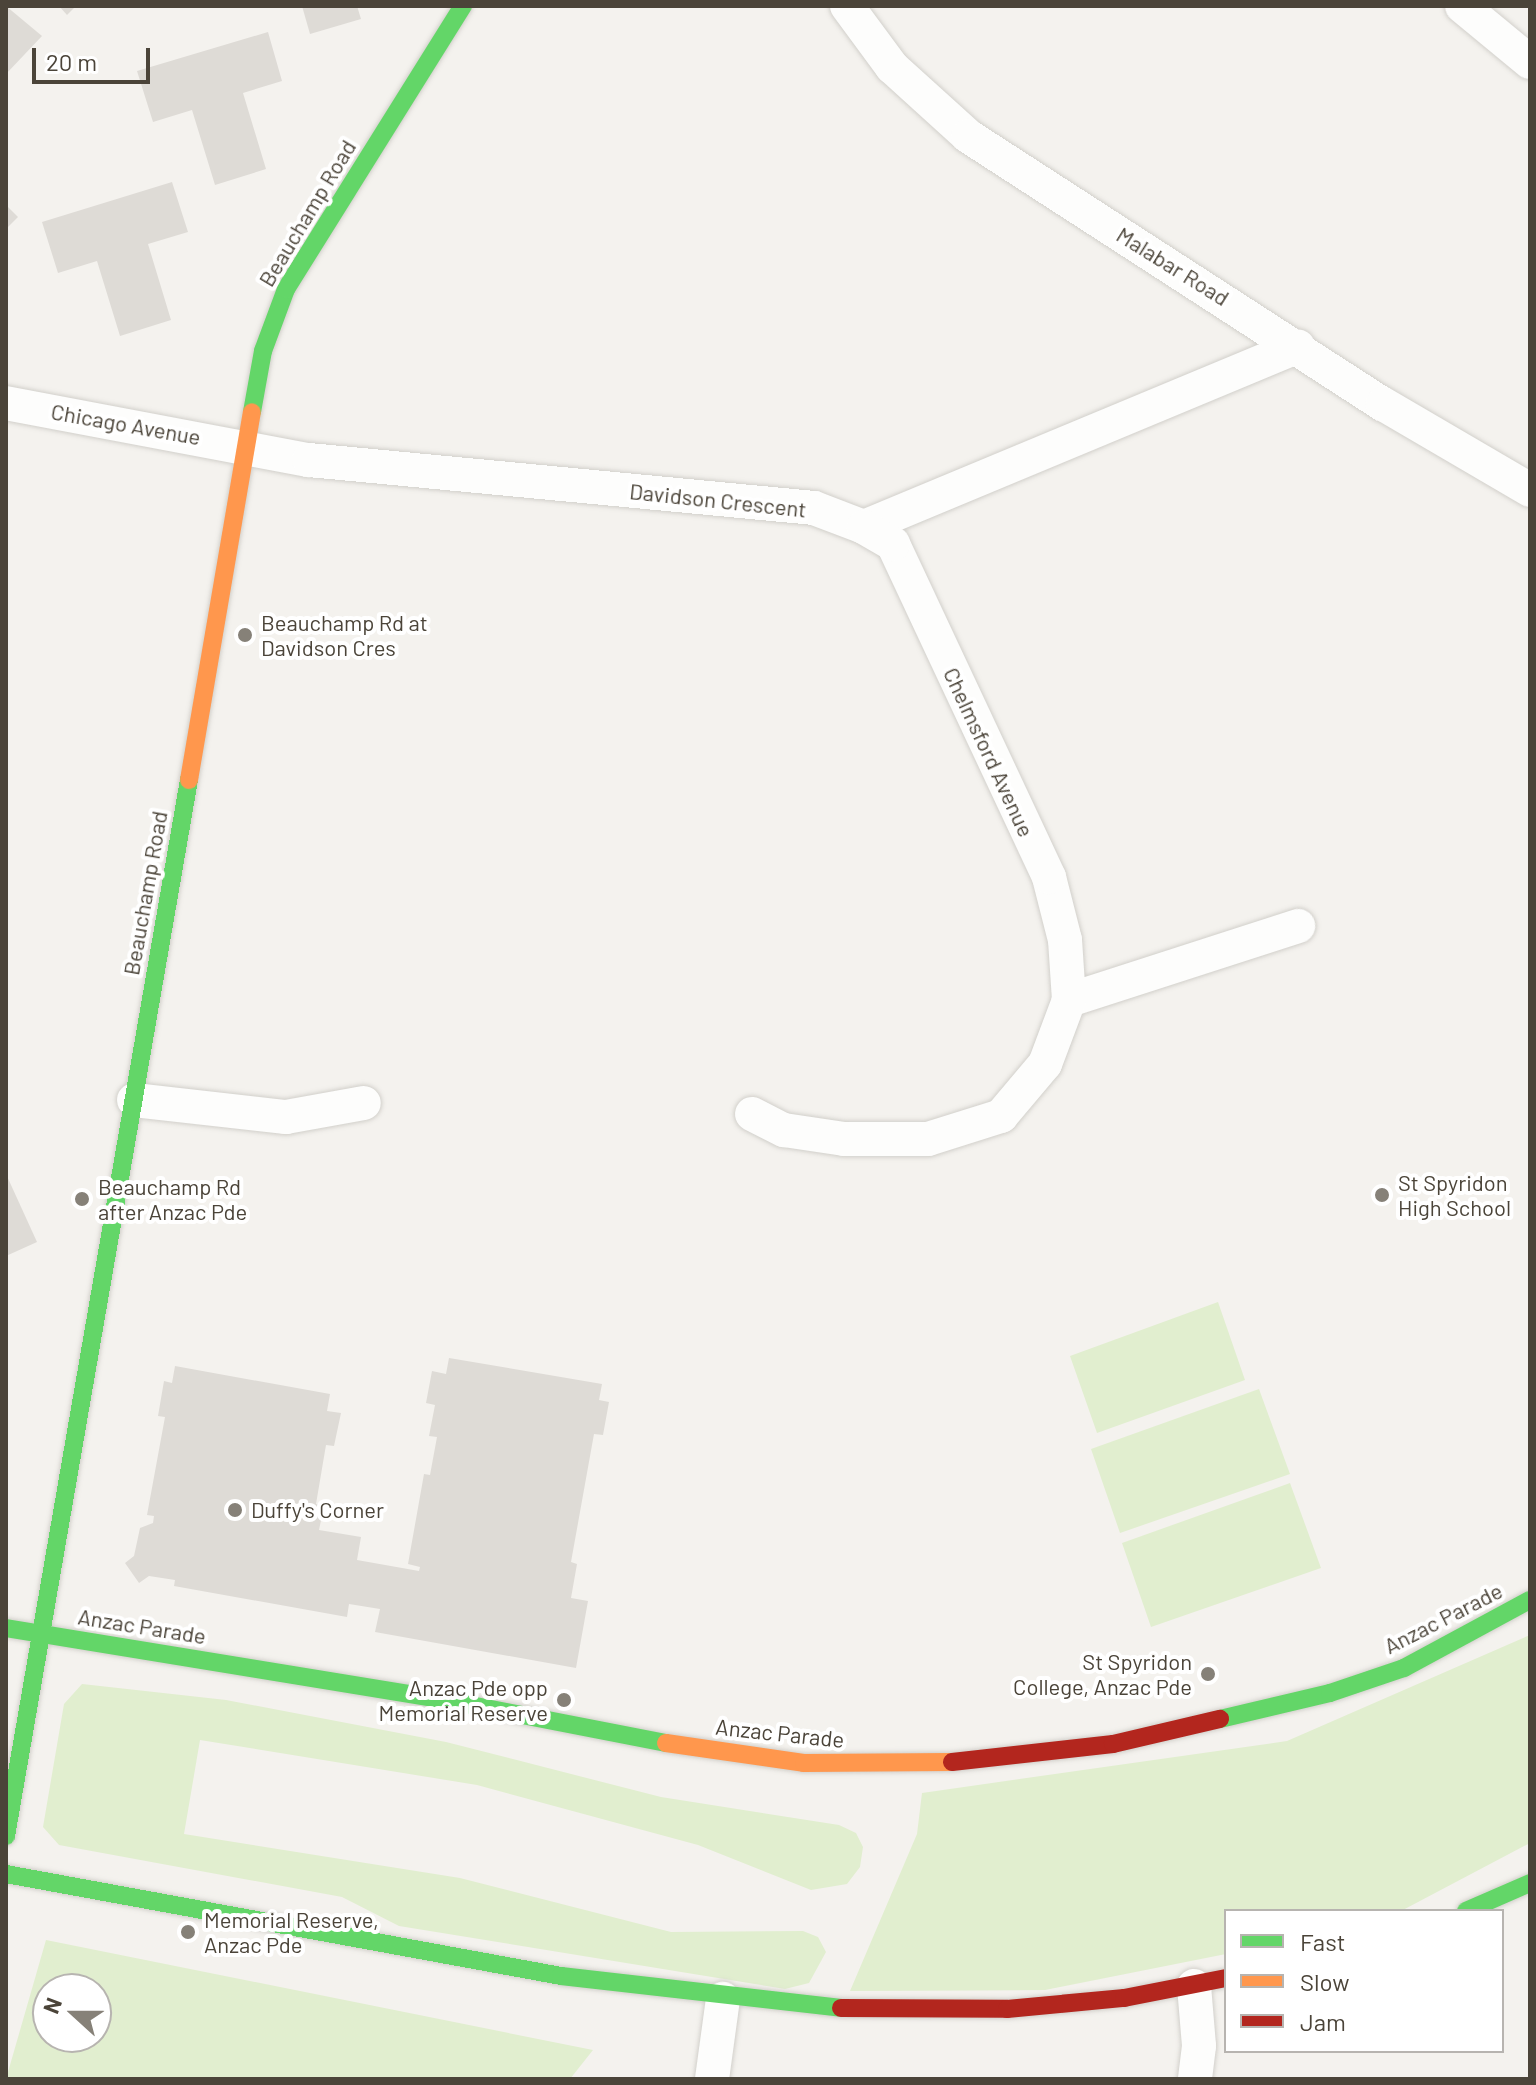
<!DOCTYPE html>
<html>
<head>
<meta charset="utf-8">
<style>
  body { margin:0 }
  #map { position:relative; width:1536px; height:2085px; overflow:hidden; background:#f4f2ee; font-family:Barlow,sans-serif }
  div>[style] { position:absolute }
  .green>* { inset:0; background:#e1eecf }
  .building>* { inset:0; background:#dedbd6 }
  .roads { filter:drop-shadow(0 0 2px #d2d0cb) drop-shadow(0 0 2px #d2d0cb) }
  .street>* { height:34px; margin:-17px; padding:0 17px; transform-origin:17px; border-radius:17px; background:#fdfdfc }
  .fast>* { height:18px; margin:-9px; padding:0 9px; transform-origin:9px; border-radius:9px; background:#63d668 }
  .slow>* { height:18px; margin:-9px; padding:0 9px; transform-origin:9px; border-radius:9px; background:#ff974d }
  .jam>* { height:18px; margin:-9px; padding:0 9px; transform-origin:9px; border-radius:9px; background:#b3261e }
  .dots>* { width:22px; height:22px; translate:-50% -50%; box-sizing:border-box; border:4px solid #fff; border-radius:50% }
  span { translate:-50% -50%; white-space:nowrap; text-align:center; line-height:1.15; -webkit-text-stroke:8px #fff; paint-order:stroke }
  .street-label { font-size:22px; color:#4b4439 }
  .poi-label { font-size:22px; color:#4b4439 }
  .left { translate:0 -50%; text-align:left }
  .right { translate:-100% -50%; text-align:right }
  .frame { position:absolute; inset:0; border:8px solid #4b4439; pointer-events:none }
  .legend { position:absolute; left:1224px; top:1909px; width:280px; height:144px; box-sizing:border-box; background:#fff; border:2px solid #b7b4b0; margin:0; padding:10px 14px; list-style:none; font-size:24px; color:#4b4439 }
  .legend li { display:flex; align-items:center; gap:16px; height:40px }
  .legend b { width:40px; border:2px solid #b7b4b0 }
  .north { position:absolute; left:32px; top:1973px; width:80px; height:80px; box-sizing:border-box; background:#fff; border:2px solid #b7b4b0; border-radius:50%; rotate:291deg; font-size:22px; font-weight:700; line-height:32px; text-align:center; color:#4b4439 }
  .north::after { content:''; display:block; margin:auto; width:28px; height:36px; background:#868178; clip-path:polygon(50% 0,100% 100%,50% 72%,0 100%) }
  .scale { position:absolute; left:32px; top:48px; width:118px; height:36px; box-sizing:border-box; border:4px solid #4b4439; border-top:0; padding-left:10px; font-size:24px; line-height:28px; white-space:nowrap; color:#4b4439; -webkit-text-stroke:6px #fff; paint-order:stroke }
</style>
</head>
<body>
<div id="map">
  <div class="green">
    <i style="clip-path:polygon(1218px 1302px,1245px 1380px,1097px 1433px,1070px 1356px)"></i>
    <i style="clip-path:polygon(1259px 1389px,1290px 1474px,1120px 1533px,1091px 1449px)"></i>
    <i style="clip-path:polygon(1290px 1483px,1321px 1568px,1151px 1627px,1122px 1543px)"></i>
    <i style="clip-path:polygon(1530px 1635px,1530px 1843px,1401px 1911px,1226px 1911px,1226px 1954px,1045px 1990px,850px 1991px,917px 1834px,922px 1793px,1287px 1741px)"></i>
    <i style="clip-path:polygon(82px 1684px,226px 1700px,446px 1742px,661px 1797px,839px 1825px,856px 1833px,863px 1847px,860px 1867px,847px 1884px,811px 1890px,698px 1845px,477px 1785px,200px 1740px,184px 1834px,460px 1878px,671px 1932px,803px 1931px,818px 1937px,826px 1952px,809px 1983px,785px 1989px,399px 1926px,342px 1897px,59px 1845px,43px 1827px,64px 1704px)"></i>
    <i style="clip-path:polygon(evenodd,46px 1940px,593px 2050px,570px 2079px,6px 2079px,46px 1940px,96px 1989px,96px 2037px,48px 2037px,48px 1989px,96px 1989px)"></i>
  </div>
  <div class="building">
    <i style="clip-path:polygon(6px 6px,42px 36px,6px 74px)"></i>
    <i style="clip-path:polygon(59px 6px,76px 6px,67px 15px)"></i>
    <i style="clip-path:polygon(302px 6px,357px 6px,361px 19px,310px 34px)"></i>
    <i style="clip-path:polygon(268px 32px,282px 81px,243px 93px,266px 169px,215px 185px,192px 110px,153px 122px,137px 71px)"></i>
    <i style="clip-path:polygon(172px 182px,188px 232px,148px 244px,171px 320px,120px 336px,97px 261px,58px 273px,42px 222px)"></i>
    <i style="clip-path:polygon(6px 205px,18px 217px,6px 229px)"></i>
    <i style="clip-path:polygon(6px 1174px,37px 1242px,6px 1256px)"></i>
    <i style="clip-path:polygon(449px 1358px,602px 1384px,599px 1400px,609px 1402px,603px 1435px,594px 1434px,571px 1562px,577px 1564px,571px 1598px,588px 1601px,576px 1668px,375px 1632px,380px 1609px,349px 1604px,347px 1617px,174px 1586px,175px 1580px,149px 1576px,139px 1583px,125px 1563px,134px 1556px,140px 1528px,153px 1523px,154px 1516px,147px 1515px,165px 1417px,158px 1416px,164px 1381px,172px 1383px,175px 1366px,330px 1394px,327px 1411px,341px 1413px,334px 1446px,326px 1445px,316px 1504px,324px 1506px,319px 1530px,361px 1537px,357px 1560px,419px 1571px,420px 1567px,408px 1564px,424px 1474px,430px 1475px,437px 1437px,429px 1436px,435px 1405px,426px 1403px,432px 1371px,446px 1374px)"></i>
  </div>
  <div class="roads">
    <div class="street">
      <i style="left:847px;top:6px;width:76px;rotate:53.6deg"></i>
      <i style="left:892px;top:67px;width:103px;rotate:42.2deg"></i>
      <i style="left:968px;top:136px;width:494px;rotate:32.9deg"></i>
      <i style="left:1383px;top:404px;width:170px;rotate:30.3deg"></i>
      <i style="left:1462px;top:6px;width:88px;rotate:39.5deg"></i>
      <i style="left:6px;top:403px;width:308px;rotate:10.7deg"></i>
      <i style="left:309px;top:460px;width:507px;rotate:5.43deg"></i>
      <i style="left:814px;top:508px;width:53px;rotate:20.8deg"></i>
      <i style="left:864px;top:527px;width:470px;rotate:-22.6deg"></i>
      <i style="left:1069px;top:1000px;width:241px;rotate:-17.9deg"></i>
      <i style="left:134px;top:1100px;width:153px;rotate:6.4deg"></i>
      <i style="left:286px;top:1117px;width:79px;rotate:-10.2deg"></i>
      <i style="left:752px;top:1114px;width:36px;rotate:27deg"></i>
      <i style="left:784px;top:1130px;width:61px;rotate:8.5deg"></i>
      <i style="left:844px;top:1139px;width:84px"></i>
      <i style="left:928px;top:1139px;width:77px;rotate:-17.5deg"></i>
      <i style="left:1001px;top:1116px;width:68px;rotate:-49.8deg"></i>
      <i style="left:1045px;top:1064px;width:68px;rotate:-69.4deg"></i>
      <i style="left:1069px;top:1000px;width:60px;rotate:-93.8deg"></i>
      <i style="left:1065px;top:940px;width:65px;rotate:-104.3deg"></i>
      <i style="left:1049px;top:877px;width:368px;rotate:-115.1deg"></i>
      <i style="left:893px;top:544px;width:34px;rotate:-150deg"></i>
      <i style="left:1194px;top:1986px;width:60px;rotate:85.2deg"></i>
      <i style="left:1199px;top:2046px;width:33px;rotate:97deg"></i>
      <i style="left:712px;top:2079px;width:81px;rotate:-82.2deg"></i>
    </div>
    <div class="fast">
      <i style="left:252px;top:412px;width:62px;rotate:-79.8deg"></i>
      <i style="left:263px;top:351px;width:66px;rotate:-69.6deg"></i>
      <i style="left:286px;top:289px;width:334px;rotate:-58deg"></i>
      <i style="left:6px;top:1628px;width:450px;rotate:9.3deg"></i>
      <i style="left:450px;top:1701px;width:220px;rotate:11deg"></i>
      <i style="left:1220px;top:1719px;width:113px;rotate:-13.3deg"></i>
      <i style="left:1330px;top:1693px;width:78px;rotate:-18.7deg"></i>
      <i style="left:1404px;top:1668px;width:143px;rotate:-28.4deg"></i>
      <i style="left:6px;top:1836px;width:1072px;rotate:-80.17deg"></i>
      <i style="left:6px;top:1874px;width:564px;rotate:10.41deg"></i>
      <i style="left:561px;top:1976px;width:282px;rotate:6.5deg"></i>
      <i style="left:1466px;top:1911px;width:70px;rotate:-23.6deg"></i>
    </div>
    <div class="slow">
      <i style="left:189px;top:780px;width:373px;rotate:-80.3deg"></i>
      <i style="left:666px;top:1743px;width:139px;rotate:8.2deg"></i>
      <i style="left:804px;top:1763px;width:148px;rotate:-0.4deg"></i>
    </div>
    <div class="jam">
      <i style="left:952px;top:1762px;width:162px;rotate:-6.4deg"></i>
      <i style="left:1113px;top:1744px;width:110px;rotate:-13.2deg"></i>
      <i style="left:841px;top:2008px;width:166px;rotate:0.3deg"></i>
      <i style="left:1007px;top:2009px;width:118px;rotate:-5.4deg"></i>
      <i style="left:1124px;top:1998px;width:104px;rotate:-11.1deg"></i>
    </div>
  </div>
  <div class="dots">
    <i style="left:245px;top:635px;background:#868178"></i>
    <i style="left:1382px;top:1195px;background:#868178"></i>
    <i style="left:82px;top:1199px;background:#868178"></i>
    <i style="left:235px;top:1510px;background:#868178"></i>
    <i style="left:1208px;top:1674px;background:#868178"></i>
    <i style="left:564px;top:1700px;background:#868178"></i>
    <i style="left:188px;top:1932px;background:#868178"></i>
  </div>
  <div class="street-label">
    <span style="left:307px;top:213px;rotate:-59deg">Beauchamp Road</span>
    <span style="left:1173px;top:266px;rotate:32deg">Malabar Road</span>
    <span style="left:126px;top:424px;rotate:10deg">Chicago Avenue</span>
    <span style="left:718px;top:500px;rotate:6deg">Davidson Crescent</span>
    <span style="left:989px;top:752px;rotate:65deg">Chelmsford Avenue</span>
    <span style="left:145px;top:893px;rotate:-80deg">Beauchamp Road</span>
    <span style="left:1443px;top:1618px;rotate:-27deg">Anzac Parade</span>
    <span style="left:142px;top:1626px;rotate:9deg">Anzac Parade</span>
    <span style="left:780px;top:1733px;rotate:6deg">Anzac Parade</span>
  </div>
  <div class="poi-label">
    <span class="left" style="left:261px;top:635px">Beauchamp Rd at<br>Davidson Cres</span>
    <span class="left" style="left:1398px;top:1195px">St Spyridon<br>High School</span>
    <span class="left" style="left:98px;top:1199px">Beauchamp Rd<br>after Anzac Pde</span>
    <span class="left" style="left:251px;top:1510px">Duffy's Corner</span>
    <span class="right" style="left:1192px;top:1674px">St Spyridon<br>College, Anzac Pde</span>
    <span class="right" style="left:548px;top:1700px">Anzac Pde opp<br>Memorial Reserve</span>
    <span class="left" style="left:204px;top:1932px">Memorial Reserve,<br>Anzac Pde</span>
  </div>
  <div class="frame"></div>
  <ul class="legend">
  <li><b style="height:10px;background:#63d668"></b>Fast</li>
  <li><b style="height:10px;background:#ff974d"></b>Slow</li>
  <li><b style="height:10px;background:#b3261e"></b>Jam</li>
  </ul>
  <div class="north">N</div>
  <div class="scale">20 m</div>
</div>
</body>
</html>
